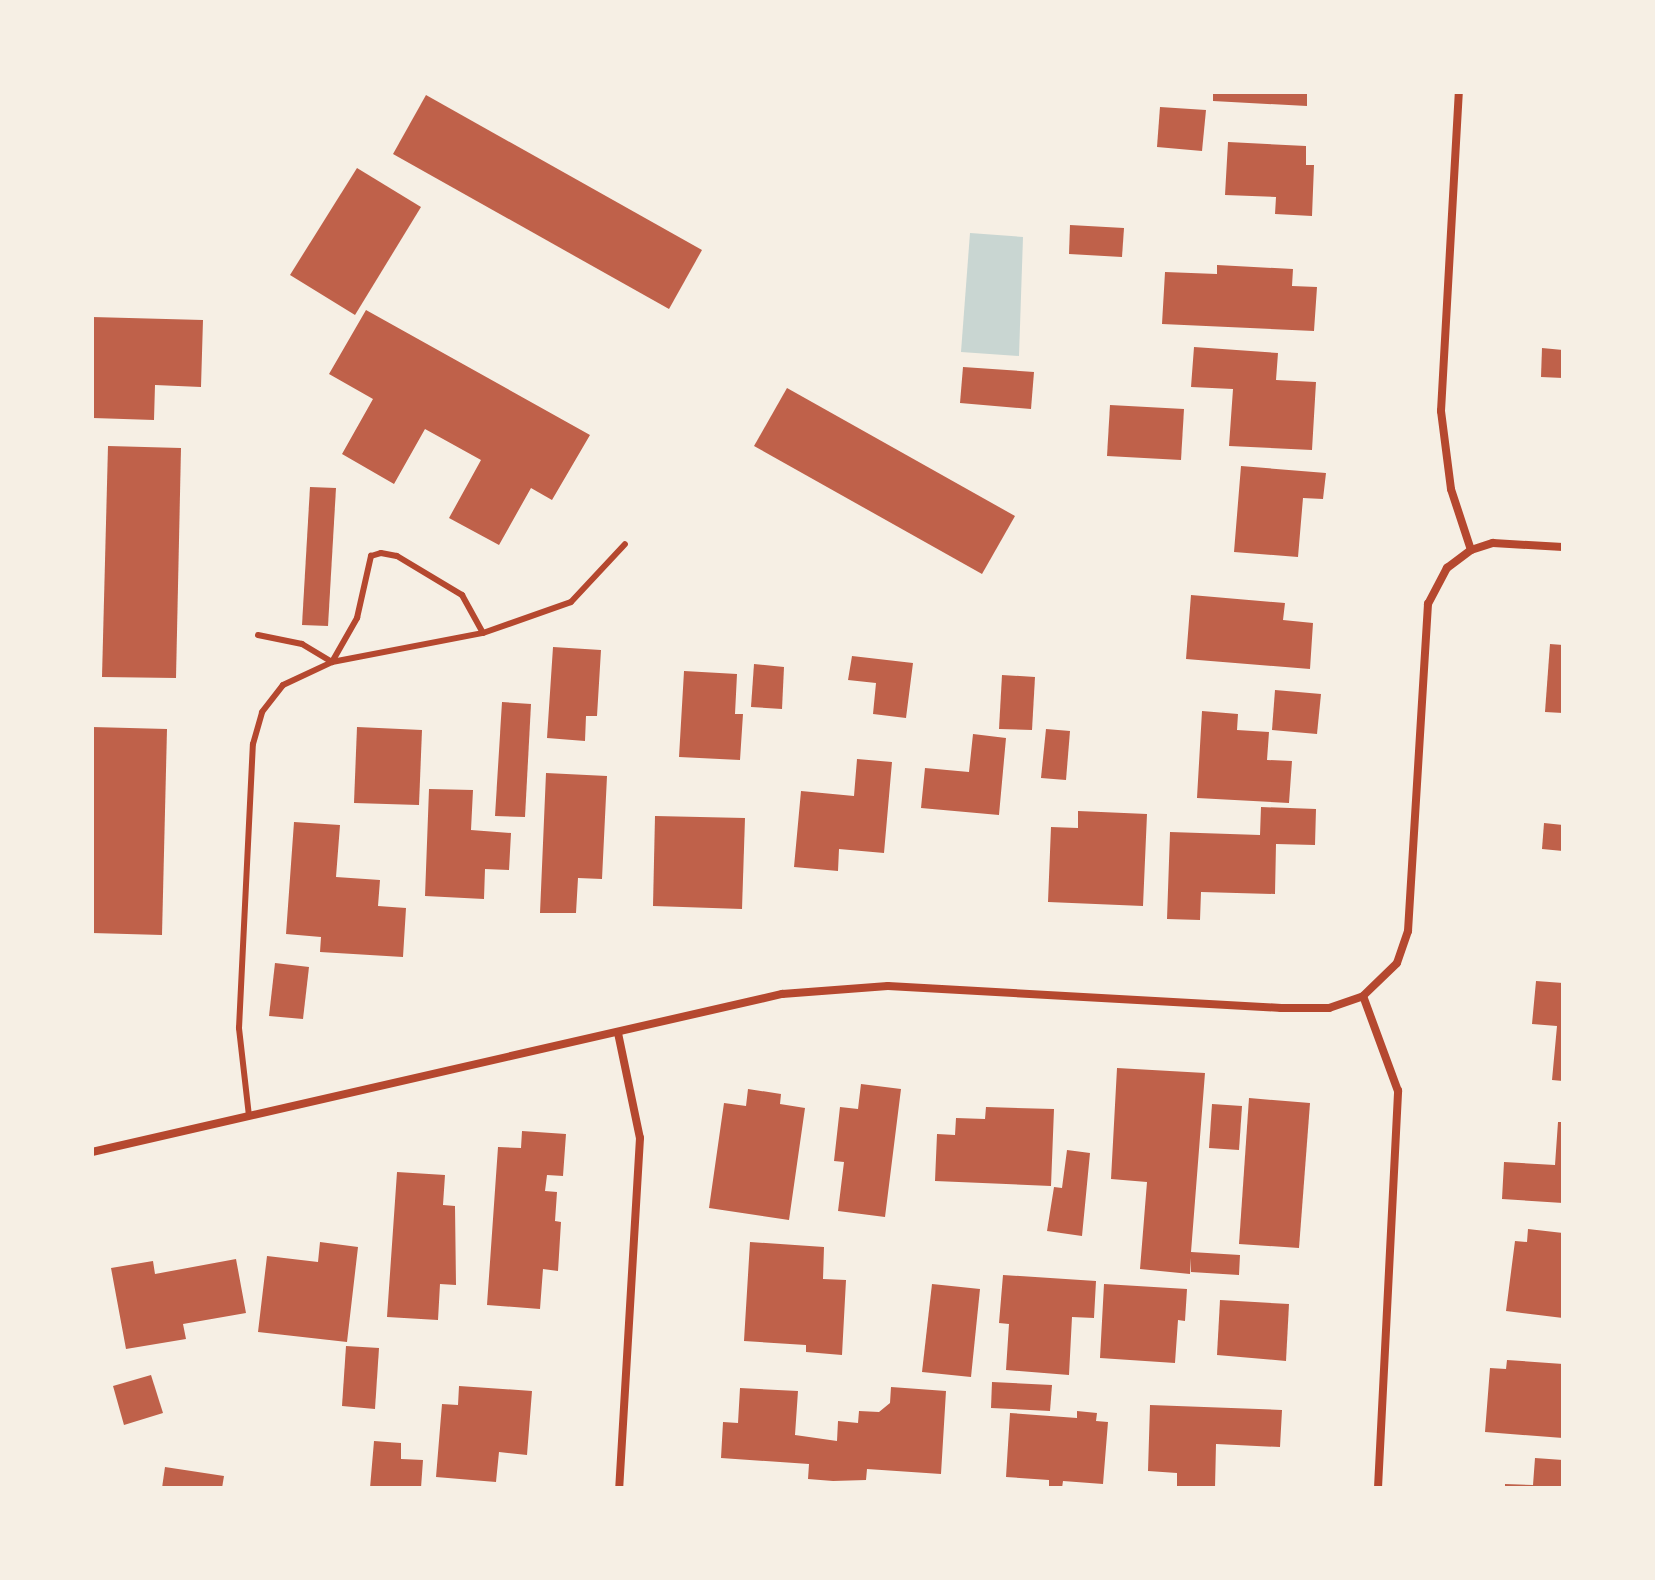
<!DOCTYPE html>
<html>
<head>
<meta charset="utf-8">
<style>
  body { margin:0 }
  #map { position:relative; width:1655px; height:1580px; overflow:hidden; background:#f6efe4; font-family:Overpass,sans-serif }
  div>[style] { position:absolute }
  .water>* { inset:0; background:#c9d6d2 }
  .building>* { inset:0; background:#bf614a }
  .service>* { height:6px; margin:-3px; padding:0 3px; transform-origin:3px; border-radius:3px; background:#b5482f }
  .minor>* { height:8px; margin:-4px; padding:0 4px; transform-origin:4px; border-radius:4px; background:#b5482f }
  span { translate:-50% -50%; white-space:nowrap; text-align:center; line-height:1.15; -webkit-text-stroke:7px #f6efe4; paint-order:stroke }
  .frame { position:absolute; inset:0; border:94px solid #f6efe4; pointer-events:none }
</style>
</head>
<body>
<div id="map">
  <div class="water">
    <i style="clip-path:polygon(970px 233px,1023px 237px,1019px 356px,961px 352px)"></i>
  </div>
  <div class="building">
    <i style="clip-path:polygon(1213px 92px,1307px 92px,1307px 106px,1213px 101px)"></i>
    <i style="clip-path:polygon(426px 95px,702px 250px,669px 309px,393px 154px)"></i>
    <i style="clip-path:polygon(1160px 107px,1206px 110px,1202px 151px,1157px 147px)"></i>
    <i style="clip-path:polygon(1228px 142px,1306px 146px,1306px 165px,1314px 165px,1312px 216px,1275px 214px,1276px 197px,1225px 195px)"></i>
    <i style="clip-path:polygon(357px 168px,421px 207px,355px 315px,290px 275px)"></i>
    <i style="clip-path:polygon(1070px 225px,1124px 228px,1122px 257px,1069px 254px)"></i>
    <i style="clip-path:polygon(1217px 265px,1293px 269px,1292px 286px,1317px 287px,1314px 331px,1162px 324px,1165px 272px,1217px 274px)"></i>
    <i style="clip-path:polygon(366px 310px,590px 435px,552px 500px,531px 488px,499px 545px,449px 518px,481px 460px,425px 429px,394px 484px,342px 454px,373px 399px,329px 374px)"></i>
    <i style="clip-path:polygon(92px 317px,203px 320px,201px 387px,155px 385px,154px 420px,93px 418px)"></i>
    <i style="clip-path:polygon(1194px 347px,1278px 353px,1276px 380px,1316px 382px,1312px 450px,1229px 446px,1233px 389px,1191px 387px)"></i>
    <i style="clip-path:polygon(1542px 348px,1563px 350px,1563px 378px,1541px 377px)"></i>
    <i style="clip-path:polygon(963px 367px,1034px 372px,1031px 409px,960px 403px)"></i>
    <i style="clip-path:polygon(787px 388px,1015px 516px,982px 574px,754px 446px)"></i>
    <i style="clip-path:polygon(1110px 405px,1184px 409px,1181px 460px,1107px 456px)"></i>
    <i style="clip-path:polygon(108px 446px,181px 448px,176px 678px,102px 677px)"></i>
    <i style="clip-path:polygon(1241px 466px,1326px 473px,1323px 499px,1303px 498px,1298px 557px,1234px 552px)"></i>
    <i style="clip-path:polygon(310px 487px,336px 488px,328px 626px,302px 625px)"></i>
    <i style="clip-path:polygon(1191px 595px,1285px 603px,1283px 620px,1313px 623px,1310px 669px,1186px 659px)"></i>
    <i style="clip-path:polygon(1550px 644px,1563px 645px,1563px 713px,1545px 712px)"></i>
    <i style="clip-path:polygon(553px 647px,601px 650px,597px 716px,586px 716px,585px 741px,547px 738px)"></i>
    <i style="clip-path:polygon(852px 656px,913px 663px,906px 718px,873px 714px,876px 683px,848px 680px)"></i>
    <i style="clip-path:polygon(754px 664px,784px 667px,782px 709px,751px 707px)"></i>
    <i style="clip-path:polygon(684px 671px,737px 674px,735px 714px,743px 714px,740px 760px,679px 757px)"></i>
    <i style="clip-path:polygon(1002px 675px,1035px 677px,1032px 730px,999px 729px)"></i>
    <i style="clip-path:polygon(1275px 690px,1321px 694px,1317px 734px,1272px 730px)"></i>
    <i style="clip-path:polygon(502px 702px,531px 704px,525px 817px,495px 816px)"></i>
    <i style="clip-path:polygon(1202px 711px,1238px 714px,1237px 730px,1269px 732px,1267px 760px,1292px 761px,1289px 803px,1197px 798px)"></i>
    <i style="clip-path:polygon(92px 727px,167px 729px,162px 935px,92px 933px)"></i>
    <i style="clip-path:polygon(357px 727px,422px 730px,419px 805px,354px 803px)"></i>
    <i style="clip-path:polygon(1046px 729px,1070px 731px,1066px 780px,1041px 778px)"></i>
    <i style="clip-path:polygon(973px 734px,1006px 738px,999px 815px,921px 808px,925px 768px,969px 772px)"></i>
    <i style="clip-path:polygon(857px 759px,892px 762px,884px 853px,839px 849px,838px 871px,794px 867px,801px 791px,854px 796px)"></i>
    <i style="clip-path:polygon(546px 773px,607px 776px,602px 879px,578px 878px,576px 913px,540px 913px)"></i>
    <i style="clip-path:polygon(429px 789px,473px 790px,471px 830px,511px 833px,509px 870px,485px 869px,484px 899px,425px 896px)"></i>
    <i style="clip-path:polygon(1261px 807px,1316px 809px,1315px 845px,1276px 844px,1275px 894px,1201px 892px,1200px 920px,1167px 919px,1170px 832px,1260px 835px)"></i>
    <i style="clip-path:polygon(1078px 811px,1147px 814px,1143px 906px,1048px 902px,1051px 827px,1078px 828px)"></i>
    <i style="clip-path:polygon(655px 816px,745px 818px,742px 909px,653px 906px)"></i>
    <i style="clip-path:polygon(294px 822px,340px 825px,336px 877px,380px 880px,378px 906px,406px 908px,403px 957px,320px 952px,321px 937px,286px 934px)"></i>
    <i style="clip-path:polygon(1544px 823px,1563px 825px,1563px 851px,1542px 849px)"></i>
    <i style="clip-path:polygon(275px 963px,309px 967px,303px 1019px,269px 1016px)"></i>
    <i style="clip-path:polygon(1536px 981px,1563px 983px,1563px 1081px,1552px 1080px,1557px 1026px,1532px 1024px)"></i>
    <i style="clip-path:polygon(1117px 1068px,1205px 1073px,1191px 1252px,1240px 1255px,1239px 1275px,1191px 1272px,1191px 1258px,1190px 1274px,1140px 1269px,1147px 1182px,1111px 1179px)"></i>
    <i style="clip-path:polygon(861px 1084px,901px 1089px,885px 1217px,838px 1211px,844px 1162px,834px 1161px,840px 1107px,858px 1109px)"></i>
    <i style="clip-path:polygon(748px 1089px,781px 1094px,780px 1104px,805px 1108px,789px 1220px,709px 1208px,724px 1103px,746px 1106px)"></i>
    <i style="clip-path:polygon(1249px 1098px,1310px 1103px,1299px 1248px,1239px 1244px)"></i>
    <i style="clip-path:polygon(1212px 1104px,1242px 1106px,1239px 1150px,1209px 1148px)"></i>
    <i style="clip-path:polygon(986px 1107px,1054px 1109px,1051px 1186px,935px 1181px,937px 1134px,955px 1135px,956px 1118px,985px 1119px)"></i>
    <i style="clip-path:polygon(1558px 1122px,1563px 1122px,1563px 1203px,1502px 1199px,1504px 1162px,1555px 1165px)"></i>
    <i style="clip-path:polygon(522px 1131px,566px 1134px,563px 1176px,547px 1175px,545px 1191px,557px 1192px,555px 1221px,561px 1222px,558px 1271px,543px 1269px,540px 1309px,487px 1305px,498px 1147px,521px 1148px)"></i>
    <i style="clip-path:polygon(1067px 1150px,1090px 1153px,1082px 1236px,1047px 1231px,1054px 1187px,1062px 1188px)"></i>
    <i style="clip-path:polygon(397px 1172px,445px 1175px,443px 1205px,455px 1206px,456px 1285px,440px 1284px,438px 1320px,387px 1317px)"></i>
    <i style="clip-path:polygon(1528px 1229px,1563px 1233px,1563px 1318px,1506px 1311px,1515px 1241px,1527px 1242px)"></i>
    <i style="clip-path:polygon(320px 1242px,358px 1247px,347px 1342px,258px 1332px,267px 1256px,318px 1262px)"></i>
    <i style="clip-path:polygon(750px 1242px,824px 1247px,823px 1279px,846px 1280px,842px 1355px,806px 1352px,806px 1345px,744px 1341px)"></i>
    <i style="clip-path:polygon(236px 1259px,246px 1313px,183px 1324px,186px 1339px,126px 1349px,111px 1268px,153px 1261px,155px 1274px)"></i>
    <i style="clip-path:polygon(1003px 1275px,1096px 1281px,1094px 1318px,1072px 1317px,1069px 1375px,1006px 1370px,1009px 1324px,999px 1323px)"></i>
    <i style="clip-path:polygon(932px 1284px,980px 1289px,971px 1377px,922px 1372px)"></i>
    <i style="clip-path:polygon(1104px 1284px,1187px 1289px,1185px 1321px,1178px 1320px,1175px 1363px,1100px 1358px)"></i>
    <i style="clip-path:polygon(1220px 1300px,1289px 1304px,1286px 1361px,1217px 1355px)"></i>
    <i style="clip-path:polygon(346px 1346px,379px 1348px,375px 1409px,342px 1406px)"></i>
    <i style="clip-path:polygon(1507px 1360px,1563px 1364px,1563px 1438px,1485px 1432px,1490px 1368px,1506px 1369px)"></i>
    <i style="clip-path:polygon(151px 1375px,163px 1413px,124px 1425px,113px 1386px)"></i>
    <i style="clip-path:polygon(992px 1382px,1052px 1385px,1050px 1411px,991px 1408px)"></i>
    <i style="clip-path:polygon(459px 1386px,532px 1391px,527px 1455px,499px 1452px,496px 1482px,436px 1477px,442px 1404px,458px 1405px)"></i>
    <i style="clip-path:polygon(891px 1387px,946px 1391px,941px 1474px,867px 1469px,866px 1480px,833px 1481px,808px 1479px,809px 1464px,721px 1458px,723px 1422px,738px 1423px,740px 1388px,798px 1391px,795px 1435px,837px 1441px,838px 1421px,858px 1423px,859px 1411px,879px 1412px,890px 1403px)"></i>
    <i style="clip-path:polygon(1150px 1405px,1282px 1410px,1280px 1447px,1216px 1444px,1215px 1488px,1177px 1488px,1177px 1473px,1148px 1471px)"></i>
    <i style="clip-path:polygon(1077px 1411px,1097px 1413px,1096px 1421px,1108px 1422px,1103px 1484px,1063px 1481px,1062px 1488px,1049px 1488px,1049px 1480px,1006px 1477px,1010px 1413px,1077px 1418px)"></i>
    <i style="clip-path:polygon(374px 1441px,401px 1443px,401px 1459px,423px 1460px,421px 1488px,370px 1488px)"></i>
    <i style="clip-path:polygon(1535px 1458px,1563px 1460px,1563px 1488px,1505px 1488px,1505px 1484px,1533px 1485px)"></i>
    <i style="clip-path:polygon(165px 1467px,224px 1476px,222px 1488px,162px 1488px)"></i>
  </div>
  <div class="service">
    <i style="left:258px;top:635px;width:45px;rotate:11.6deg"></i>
    <i style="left:302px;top:644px;width:35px;rotate:31deg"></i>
    <i style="left:332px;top:662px;width:51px;rotate:-60.4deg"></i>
    <i style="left:357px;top:618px;width:64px;rotate:-77.3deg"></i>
    <i style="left:371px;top:556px;width:10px;rotate:-17deg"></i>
    <i style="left:381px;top:553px;width:16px;rotate:11deg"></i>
    <i style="left:397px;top:556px;width:76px;rotate:31deg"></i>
    <i style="left:462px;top:595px;width:43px;rotate:61.1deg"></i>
    <i style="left:249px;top:1116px;width:89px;rotate:-96.5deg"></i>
    <i style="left:239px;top:1028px;width:284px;rotate:-87.2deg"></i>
    <i style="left:253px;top:744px;width:33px;rotate:-74deg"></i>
    <i style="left:262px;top:712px;width:34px;rotate:-52deg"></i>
    <i style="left:283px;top:685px;width:54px;rotate:-25.1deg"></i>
    <i style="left:332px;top:662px;width:154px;rotate:-10.9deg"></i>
    <i style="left:483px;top:633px;width:93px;rotate:-19.4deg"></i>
    <i style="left:571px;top:602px;width:79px;rotate:-47deg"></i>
  </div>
  <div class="minor">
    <i style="left:1471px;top:550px;width:23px;rotate:-18deg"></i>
    <i style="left:1493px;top:543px;width:70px;rotate:3.3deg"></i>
    <i style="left:618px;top:1033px;width:107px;rotate:78.2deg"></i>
    <i style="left:640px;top:1138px;width:351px;rotate:93.4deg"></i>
    <i style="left:92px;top:1152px;width:708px;rotate:-12.9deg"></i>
    <i style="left:782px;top:994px;width:106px;rotate:-4.3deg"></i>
    <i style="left:888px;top:986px;width:394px;rotate:3.2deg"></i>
    <i style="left:1281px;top:1008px;width:48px"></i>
    <i style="left:1329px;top:1008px;width:36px;rotate:-19deg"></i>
    <i style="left:1378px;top:1488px;width:398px;rotate:-87.1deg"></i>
    <i style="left:1398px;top:1091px;width:101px;rotate:-110.2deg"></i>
    <i style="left:1363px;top:996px;width:47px;rotate:-44.1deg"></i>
    <i style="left:1397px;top:963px;width:34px;rotate:-71deg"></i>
    <i style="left:1408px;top:931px;width:328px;rotate:-86.5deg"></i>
    <i style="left:1428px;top:604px;width:41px;rotate:-62.2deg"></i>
    <i style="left:1447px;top:568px;width:30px;rotate:-37deg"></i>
    <i style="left:1471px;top:550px;width:64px;rotate:-108.2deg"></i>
    <i style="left:1451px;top:489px;width:79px;rotate:-97.3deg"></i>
    <i style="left:1441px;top:411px;width:320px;rotate:-86.8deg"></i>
  </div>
  <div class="frame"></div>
</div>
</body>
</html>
